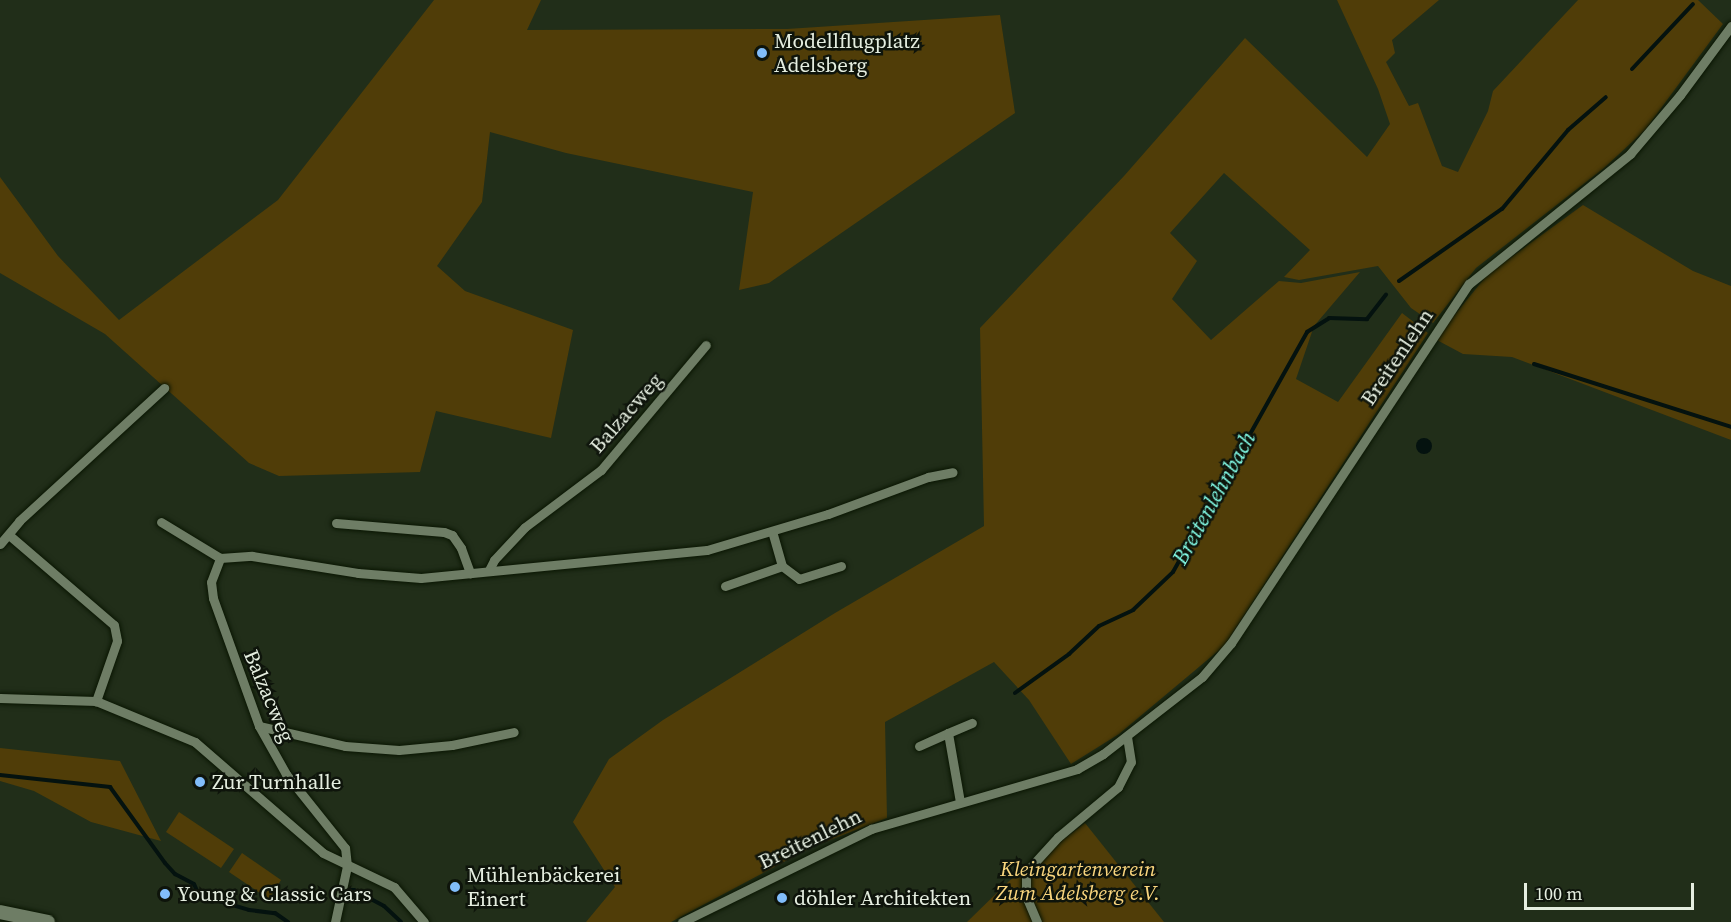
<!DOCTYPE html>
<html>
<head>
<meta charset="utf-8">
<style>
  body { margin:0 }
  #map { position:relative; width:1731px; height:922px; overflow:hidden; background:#212e19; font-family:"Source Serif 4",serif }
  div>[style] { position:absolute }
  .green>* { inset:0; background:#503d08 }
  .water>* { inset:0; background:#04120f }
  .round { border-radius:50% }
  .stream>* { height:4px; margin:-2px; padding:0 2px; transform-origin:2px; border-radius:2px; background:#04120f }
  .roads { filter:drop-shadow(0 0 2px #0a1603) drop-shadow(0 0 2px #0a1603) }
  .street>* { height:9px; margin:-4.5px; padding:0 4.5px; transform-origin:4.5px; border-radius:4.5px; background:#6e7d65 }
  .secondary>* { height:14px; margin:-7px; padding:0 7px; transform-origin:7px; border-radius:7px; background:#6e7d65 }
  .dots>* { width:16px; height:16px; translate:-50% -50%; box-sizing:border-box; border:3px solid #0e140b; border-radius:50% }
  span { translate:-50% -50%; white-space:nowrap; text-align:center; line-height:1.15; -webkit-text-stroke:5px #0e140b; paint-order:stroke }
  .poi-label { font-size:21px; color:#e5eee0 }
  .left { translate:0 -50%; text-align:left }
  .street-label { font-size:21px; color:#e5eee0 }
  .park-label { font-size:21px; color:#fad67e; font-style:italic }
  .water-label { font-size:22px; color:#83fce7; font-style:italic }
  .scale { position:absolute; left:1524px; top:883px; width:170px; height:27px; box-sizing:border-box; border:3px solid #e5eee0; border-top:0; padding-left:8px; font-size:18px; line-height:21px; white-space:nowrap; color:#e5eee0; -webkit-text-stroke:4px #0e140b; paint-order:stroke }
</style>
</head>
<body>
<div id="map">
  <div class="green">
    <i style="clip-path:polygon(434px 0,541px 0,527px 30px,787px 29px,1000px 15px,1015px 113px,769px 283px,739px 290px,753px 192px,566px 153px,490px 132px,482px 202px,437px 266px,465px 291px,573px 330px,551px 438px,436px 411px,420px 472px,279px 476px,249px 463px,105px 334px,0 273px,0 177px,58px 256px,119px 320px,278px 200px)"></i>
    <i style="clip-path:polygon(1337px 0,1439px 0,1392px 40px,1395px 53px,1386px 62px,1409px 106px,1418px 103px,1442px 166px,1458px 172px,1488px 111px,1493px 91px,1578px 0,1698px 0,1723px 24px,1645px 130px,1604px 168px,1476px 268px,1433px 323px,1411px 308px,1378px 266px,1299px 280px,1284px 277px,1310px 250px,1224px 173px,1170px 233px,1197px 261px,1172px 299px,1211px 340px,1279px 281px,1301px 283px,1360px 272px,1314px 326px,1296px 379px,1338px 402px,1402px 313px,1428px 333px,1224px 646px,1119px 734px,1071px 764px,1029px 700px,994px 662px,885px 722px,887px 818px,812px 847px,671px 922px,586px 922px,615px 887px,573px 822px,609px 759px,663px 720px,835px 613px,984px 526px,980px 328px,1124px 176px,1245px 38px,1367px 157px,1390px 124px,1378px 89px)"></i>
    <i style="clip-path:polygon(1583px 205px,1693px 271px,1731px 286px,1731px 440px,1512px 357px,1463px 354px,1435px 339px,1488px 274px)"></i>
    <i style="clip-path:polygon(0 748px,120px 761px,161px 841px,91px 822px,34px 791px,0 781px)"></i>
    <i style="clip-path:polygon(179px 812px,234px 849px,221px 868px,166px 832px)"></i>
    <i style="clip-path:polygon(1085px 823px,1164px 922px,967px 922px,1009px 881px)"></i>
    <i style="clip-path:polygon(242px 853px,281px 880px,269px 899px,229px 872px)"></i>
  </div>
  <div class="water">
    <i class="round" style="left:1416px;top:438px;width:16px;height:16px"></i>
  </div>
  <div class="stream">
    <i style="left:1632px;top:69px;width:89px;rotate:-46.8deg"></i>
    <i style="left:1399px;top:281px;width:126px;rotate:-35deg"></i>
    <i style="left:1502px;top:209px;width:103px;rotate:-50.1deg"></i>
    <i style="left:1568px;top:130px;width:50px;rotate:-41deg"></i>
    <i style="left:1534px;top:364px;width:207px;rotate:17.7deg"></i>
    <i style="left:1015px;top:693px;width:67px;rotate:-35.8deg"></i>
    <i style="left:1069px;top:654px;width:41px;rotate:-43deg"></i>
    <i style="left:1099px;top:626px;width:38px;rotate:-25deg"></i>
    <i style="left:1133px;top:610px;width:55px;rotate:-43.5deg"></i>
    <i style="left:1173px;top:572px;width:275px;rotate:-60.8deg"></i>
    <i style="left:1307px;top:332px;width:26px;rotate:-32deg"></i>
    <i style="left:1329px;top:318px;width:38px;rotate:2deg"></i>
    <i style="left:1367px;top:319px;width:31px;rotate:-52deg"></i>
    <i style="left:0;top:775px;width:111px;rotate:6.2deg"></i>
    <i style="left:110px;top:787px;width:94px;rotate:54.1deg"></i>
    <i style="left:165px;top:863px;width:15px;rotate:48deg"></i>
    <i style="left:175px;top:874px;width:21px;rotate:28deg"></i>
    <i style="left:194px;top:884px;width:12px;rotate:66deg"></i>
    <i style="left:199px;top:895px;width:52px;rotate:16.7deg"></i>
    <i style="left:249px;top:910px;width:26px;rotate:7deg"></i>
    <i style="left:275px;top:913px;width:16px;rotate:35deg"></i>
    <i style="left:345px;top:890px;width:9px"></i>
    <i style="left:354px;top:890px;width:34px;rotate:28deg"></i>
    <i style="left:384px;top:906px;width:23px;rotate:43deg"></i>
  </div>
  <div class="roads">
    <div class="street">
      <i style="left:161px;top:522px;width:69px;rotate:31.4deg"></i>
      <i style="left:336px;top:523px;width:108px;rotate:4.8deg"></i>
      <i style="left:444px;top:532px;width:9px;rotate:21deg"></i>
      <i style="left:452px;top:535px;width:16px;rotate:55deg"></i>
      <i style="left:461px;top:548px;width:27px;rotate:70deg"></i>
      <i style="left:9px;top:535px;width:138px;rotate:40.6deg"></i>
      <i style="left:114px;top:625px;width:16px;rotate:79deg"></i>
      <i style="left:117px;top:641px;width:64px;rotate:109.3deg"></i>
      <i style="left:96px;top:701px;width:107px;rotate:22.5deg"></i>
      <i style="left:195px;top:742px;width:169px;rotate:40.9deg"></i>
      <i style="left:323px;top:853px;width:79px;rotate:25.6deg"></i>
      <i style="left:394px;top:887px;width:46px;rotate:49.4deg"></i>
      <i style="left:0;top:544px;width:30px;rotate:-50deg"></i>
      <i style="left:19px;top:521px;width:197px;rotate:-42.5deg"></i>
      <i style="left:782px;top:566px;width:21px;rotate:37deg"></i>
      <i style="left:799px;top:579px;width:44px;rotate:-17.2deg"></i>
      <i style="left:489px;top:570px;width:11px;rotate:-63deg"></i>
      <i style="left:494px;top:560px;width:45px;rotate:-46.8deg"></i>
      <i style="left:525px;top:527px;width:95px;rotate:-36.9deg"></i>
      <i style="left:601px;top:470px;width:163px;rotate:-50deg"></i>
      <i style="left:725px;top:586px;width:60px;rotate:-19.3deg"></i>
      <i style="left:782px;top:566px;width:35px;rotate:-106deg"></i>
      <i style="left:0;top:698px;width:96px;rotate:1.8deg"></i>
      <i style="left:259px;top:726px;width:88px;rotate:13.1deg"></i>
      <i style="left:345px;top:746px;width:54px;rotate:4.2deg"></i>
      <i style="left:399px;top:750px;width:53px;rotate:-5.4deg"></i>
      <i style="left:452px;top:745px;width:63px;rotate:-11.8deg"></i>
      <i style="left:919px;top:746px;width:32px;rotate:-24deg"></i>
      <i style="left:960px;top:802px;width:70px;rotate:-99.9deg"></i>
      <i style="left:948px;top:733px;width:26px;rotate:-23deg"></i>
      <i style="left:335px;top:922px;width:57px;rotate:-77.9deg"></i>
      <i style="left:347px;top:866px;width:18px;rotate:-96deg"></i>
      <i style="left:345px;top:848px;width:95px;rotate:-128.6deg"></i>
      <i style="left:286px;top:774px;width:55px;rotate:-119.4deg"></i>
      <i style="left:259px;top:726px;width:136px;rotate:-109.8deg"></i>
      <i style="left:213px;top:598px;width:16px;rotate:-97deg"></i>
      <i style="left:211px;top:582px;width:26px;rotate:-69deg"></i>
      <i style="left:220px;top:558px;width:32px;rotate:-4deg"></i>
      <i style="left:252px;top:556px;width:107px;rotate:9.1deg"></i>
      <i style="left:358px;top:573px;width:63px;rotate:4.5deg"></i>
      <i style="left:421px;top:578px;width:287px;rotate:-5.6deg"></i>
      <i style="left:707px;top:550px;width:126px;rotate:-16.6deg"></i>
      <i style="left:828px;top:514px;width:107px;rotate:-20.3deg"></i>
      <i style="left:928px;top:477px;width:25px;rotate:-11deg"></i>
      <i style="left:682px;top:922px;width:211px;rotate:-26.2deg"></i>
      <i style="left:871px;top:829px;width:215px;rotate:-16.2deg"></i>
      <i style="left:1077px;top:769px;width:30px;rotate:-30deg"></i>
      <i style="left:1103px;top:754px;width:125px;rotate:-37.9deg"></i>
      <i style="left:1202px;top:677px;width:45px;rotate:-49.5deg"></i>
      <i style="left:1231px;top:643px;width:431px;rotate:-56.5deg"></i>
      <i style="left:1469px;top:284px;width:207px;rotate:-38.9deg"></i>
      <i style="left:1630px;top:154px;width:77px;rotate:-49.7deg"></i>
      <i style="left:1680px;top:95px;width:86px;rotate:-53.5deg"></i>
      <i style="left:1037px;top:922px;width:28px;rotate:-113deg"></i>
      <i style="left:1026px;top:896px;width:24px;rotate:-90deg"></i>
      <i style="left:1026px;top:872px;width:47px;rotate:-47.6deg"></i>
      <i style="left:1058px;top:837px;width:78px;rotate:-39.8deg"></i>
      <i style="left:1118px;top:787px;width:28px;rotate:-63deg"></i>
      <i style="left:1131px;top:762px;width:26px;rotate:-99deg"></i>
    </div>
    <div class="secondary">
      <i style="left:0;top:912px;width:49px;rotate:11.8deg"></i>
    </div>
  </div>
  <div class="dots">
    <i style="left:762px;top:53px;background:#81bdfa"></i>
    <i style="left:200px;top:782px;background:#81bdfa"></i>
    <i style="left:455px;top:887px;background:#81bdfa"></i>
    <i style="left:165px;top:894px;background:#81bdfa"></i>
    <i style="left:782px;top:898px;background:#81bdfa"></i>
  </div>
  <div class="poi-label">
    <span class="left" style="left:774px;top:53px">Modellflugplatz<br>Adelsberg</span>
    <span class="left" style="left:212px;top:782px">Zur Turnhalle</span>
    <span class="left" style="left:467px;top:887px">Mühlenbäckerei<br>Einert</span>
    <span class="left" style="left:177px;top:894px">Young &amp; Classic Cars</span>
    <span class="left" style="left:794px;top:898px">döhler Architekten</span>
  </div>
  <div class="street-label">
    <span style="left:1397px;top:357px;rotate:-56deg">Breitenlehn</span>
    <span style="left:626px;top:413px;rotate:-49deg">Balzacweg</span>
    <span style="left:269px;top:696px;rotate:67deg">Balzacweg</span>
    <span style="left:810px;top:839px;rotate:-26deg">Breitenlehn</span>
  </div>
  <div class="park-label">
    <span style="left:1078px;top:881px">Kleingartenverein<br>Zum Adelsberg e.V.</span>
  </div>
  <div class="water-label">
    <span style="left:1214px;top:498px;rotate:-61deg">Breitenlehnbach</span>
  </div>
  <div class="scale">100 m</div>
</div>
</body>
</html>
